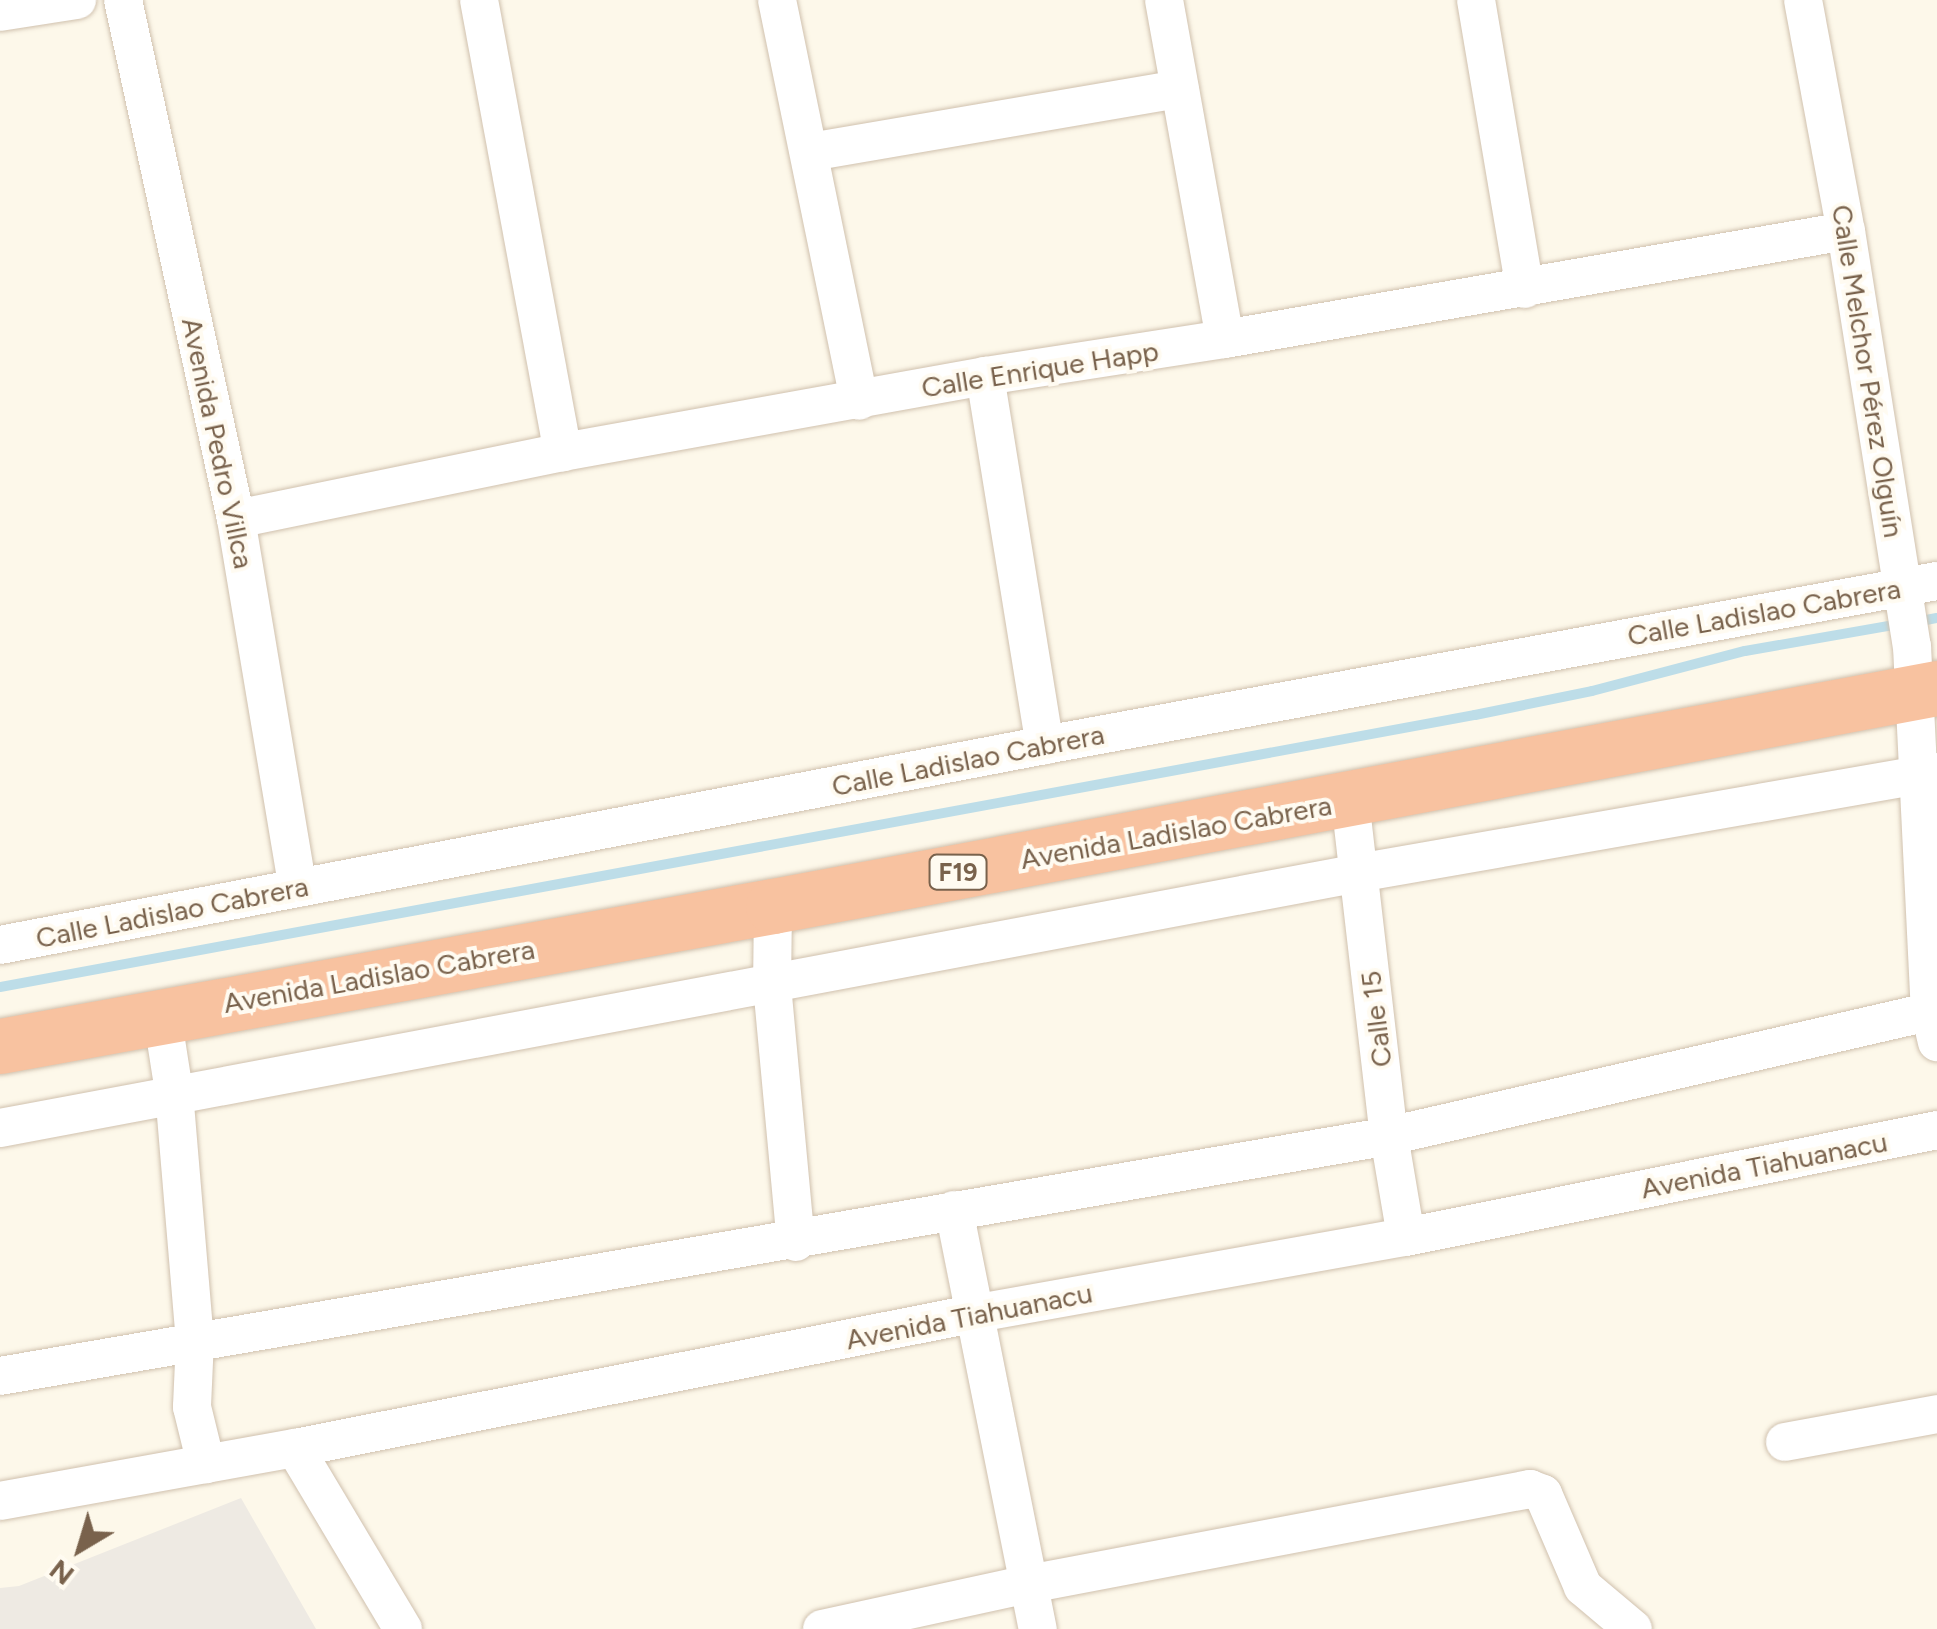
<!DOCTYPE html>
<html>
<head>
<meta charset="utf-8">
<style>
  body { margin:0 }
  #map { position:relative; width:1937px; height:1629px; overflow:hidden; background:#fdf8ea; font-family:Figtree,sans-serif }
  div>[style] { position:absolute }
  .industrial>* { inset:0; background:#eeeae3 }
  .stream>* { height:10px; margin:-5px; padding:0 5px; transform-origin:5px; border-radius:5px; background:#bddde8 }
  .roads { filter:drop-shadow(0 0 2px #d0c1ae) drop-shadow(0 0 2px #d0c1ae) }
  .minor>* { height:38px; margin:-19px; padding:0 19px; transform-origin:19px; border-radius:19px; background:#fff }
  .highway>* { height:55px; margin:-27.5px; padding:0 27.5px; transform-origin:27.5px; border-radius:27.5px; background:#f8c2a0 }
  span { translate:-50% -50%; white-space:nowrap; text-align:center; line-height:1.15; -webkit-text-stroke:8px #fffbf1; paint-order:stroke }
  .shield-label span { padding:2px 8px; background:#fffbf1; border:2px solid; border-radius:8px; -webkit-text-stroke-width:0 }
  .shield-label { font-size:25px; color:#79624c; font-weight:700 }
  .street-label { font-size:28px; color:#79624c }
  .north { position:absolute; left:30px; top:1499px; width:100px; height:100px; -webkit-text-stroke:8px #fffbf1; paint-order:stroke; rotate:218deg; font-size:28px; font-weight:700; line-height:40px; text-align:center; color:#79624c }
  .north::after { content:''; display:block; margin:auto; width:35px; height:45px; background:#79624c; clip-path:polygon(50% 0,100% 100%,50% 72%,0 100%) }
</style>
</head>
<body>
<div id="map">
  <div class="industrial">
    <i style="clip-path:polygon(241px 1498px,316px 1629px,0 1629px,0 1588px,19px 1586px)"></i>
  </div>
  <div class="stream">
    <i style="left:1916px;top:622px;width:21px;rotate:-11deg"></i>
    <i style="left:0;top:987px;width:1500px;rotate:-10.45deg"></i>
    <i style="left:1475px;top:715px;width:119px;rotate:-11.6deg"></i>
    <i style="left:1592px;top:691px;width:158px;rotate:-14.7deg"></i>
    <i style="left:1745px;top:651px;width:156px;rotate:-9.9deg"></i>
  </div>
  <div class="roads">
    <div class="minor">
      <i style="left:123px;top:0;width:531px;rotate:77.72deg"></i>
      <i style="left:236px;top:519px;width:374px;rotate:80.5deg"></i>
      <i style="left:479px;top:0;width:460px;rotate:79.5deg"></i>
      <i style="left:777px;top:0;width:409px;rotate:78.4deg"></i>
      <i style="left:1164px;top:0;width:344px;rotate:79.8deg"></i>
      <i style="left:1476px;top:0;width:293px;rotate:80.4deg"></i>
      <i style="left:1803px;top:0;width:235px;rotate:79.5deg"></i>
      <i style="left:1846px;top:231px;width:420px;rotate:81deg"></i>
      <i style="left:1912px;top:646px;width:366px;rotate:87.2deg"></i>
      <i style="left:1930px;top:1012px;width:31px;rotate:77deg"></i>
      <i style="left:0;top:12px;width:78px;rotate:-8.9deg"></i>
      <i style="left:810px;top:152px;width:375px;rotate:-9.7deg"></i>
      <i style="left:985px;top:376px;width:374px;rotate:80.8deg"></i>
      <i style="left:236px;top:519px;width:334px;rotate:-11.6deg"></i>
      <i style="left:563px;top:452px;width:429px;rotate:-10.2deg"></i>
      <i style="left:985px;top:376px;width:243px;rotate:-8.8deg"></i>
      <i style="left:1225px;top:339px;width:630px;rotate:-9.87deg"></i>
      <i style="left:1350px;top:800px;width:338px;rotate:83.4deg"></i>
      <i style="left:1389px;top:1136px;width:102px;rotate:80.4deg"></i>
      <i style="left:773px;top:906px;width:79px;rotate:90.7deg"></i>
      <i style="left:772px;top:985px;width:258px;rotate:84.7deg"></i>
      <i style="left:0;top:945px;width:1064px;rotate:-10.83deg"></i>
      <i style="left:1045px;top:745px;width:907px;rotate:-10.42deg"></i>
      <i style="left:162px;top:1015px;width:78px;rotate:81.1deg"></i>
      <i style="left:174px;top:1092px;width:249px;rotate:85.2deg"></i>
      <i style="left:195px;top:1340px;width:67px;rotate:92.6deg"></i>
      <i style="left:192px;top:1407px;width:59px;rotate:76.2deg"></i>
      <i style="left:0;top:1128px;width:1382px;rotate:-10.63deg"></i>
      <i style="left:1358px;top:873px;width:588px;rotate:-9.9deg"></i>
      <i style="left:954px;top:1210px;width:427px;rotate:78.7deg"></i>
      <i style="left:0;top:1376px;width:1410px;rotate:-9.8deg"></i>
      <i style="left:1389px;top:1136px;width:562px;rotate:-12.95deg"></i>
      <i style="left:1785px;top:1442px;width:155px;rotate:-10.4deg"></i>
      <i style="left:295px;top:1448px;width:211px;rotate:59.2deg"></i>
      <i style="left:0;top:1501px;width:300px;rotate:-10.2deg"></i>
      <i style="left:295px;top:1448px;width:690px;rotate:-11.2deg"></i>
      <i style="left:972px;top:1314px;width:441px;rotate:-10.1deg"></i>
      <i style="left:1406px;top:1237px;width:542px;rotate:-11.39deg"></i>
      <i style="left:822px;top:1629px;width:212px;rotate:-12.3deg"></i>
      <i style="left:1029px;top:1584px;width:510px;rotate:-10.74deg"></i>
      <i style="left:1530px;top:1489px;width:14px;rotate:21deg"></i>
      <i style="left:1543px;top:1494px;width:101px;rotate:66.7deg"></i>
      <i style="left:1583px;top:1587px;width:65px;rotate:40deg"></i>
    </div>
    <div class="highway">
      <i style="left:0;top:1046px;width:786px;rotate:-10.27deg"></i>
      <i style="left:773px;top:906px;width:1184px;rotate:-10.61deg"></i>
    </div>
  </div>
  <div class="shield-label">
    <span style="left:958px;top:872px">F19</span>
  </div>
  <div class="street-label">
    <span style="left:1040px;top:369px;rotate:-9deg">Calle Enrique Happ</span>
    <span style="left:1868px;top:371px;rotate:81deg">Calle Melchor Pérez Olguín</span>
    <span style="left:218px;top:443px;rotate:78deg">Avenida Pedro Villca</span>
    <span style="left:1764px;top:612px;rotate:-10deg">Calle Ladislao Cabrera</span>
    <span style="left:968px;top:760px;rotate:-11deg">Calle Ladislao Cabrera</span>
    <span style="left:1176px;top:832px;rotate:-10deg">Avenida Ladislao Cabrera</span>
    <span style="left:172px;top:912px;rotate:-11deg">Calle Ladislao Cabrera</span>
    <span style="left:379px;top:976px;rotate:-10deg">Avenida Ladislao Cabrera</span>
    <span style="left:1376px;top:1019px;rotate:-97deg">Calle 15</span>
    <span style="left:1764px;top:1165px;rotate:-11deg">Avenida Tiahuanacu</span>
    <span style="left:969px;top:1316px;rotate:-11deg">Avenida Tiahuanacu</span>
  </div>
  <div class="north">N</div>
</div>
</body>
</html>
